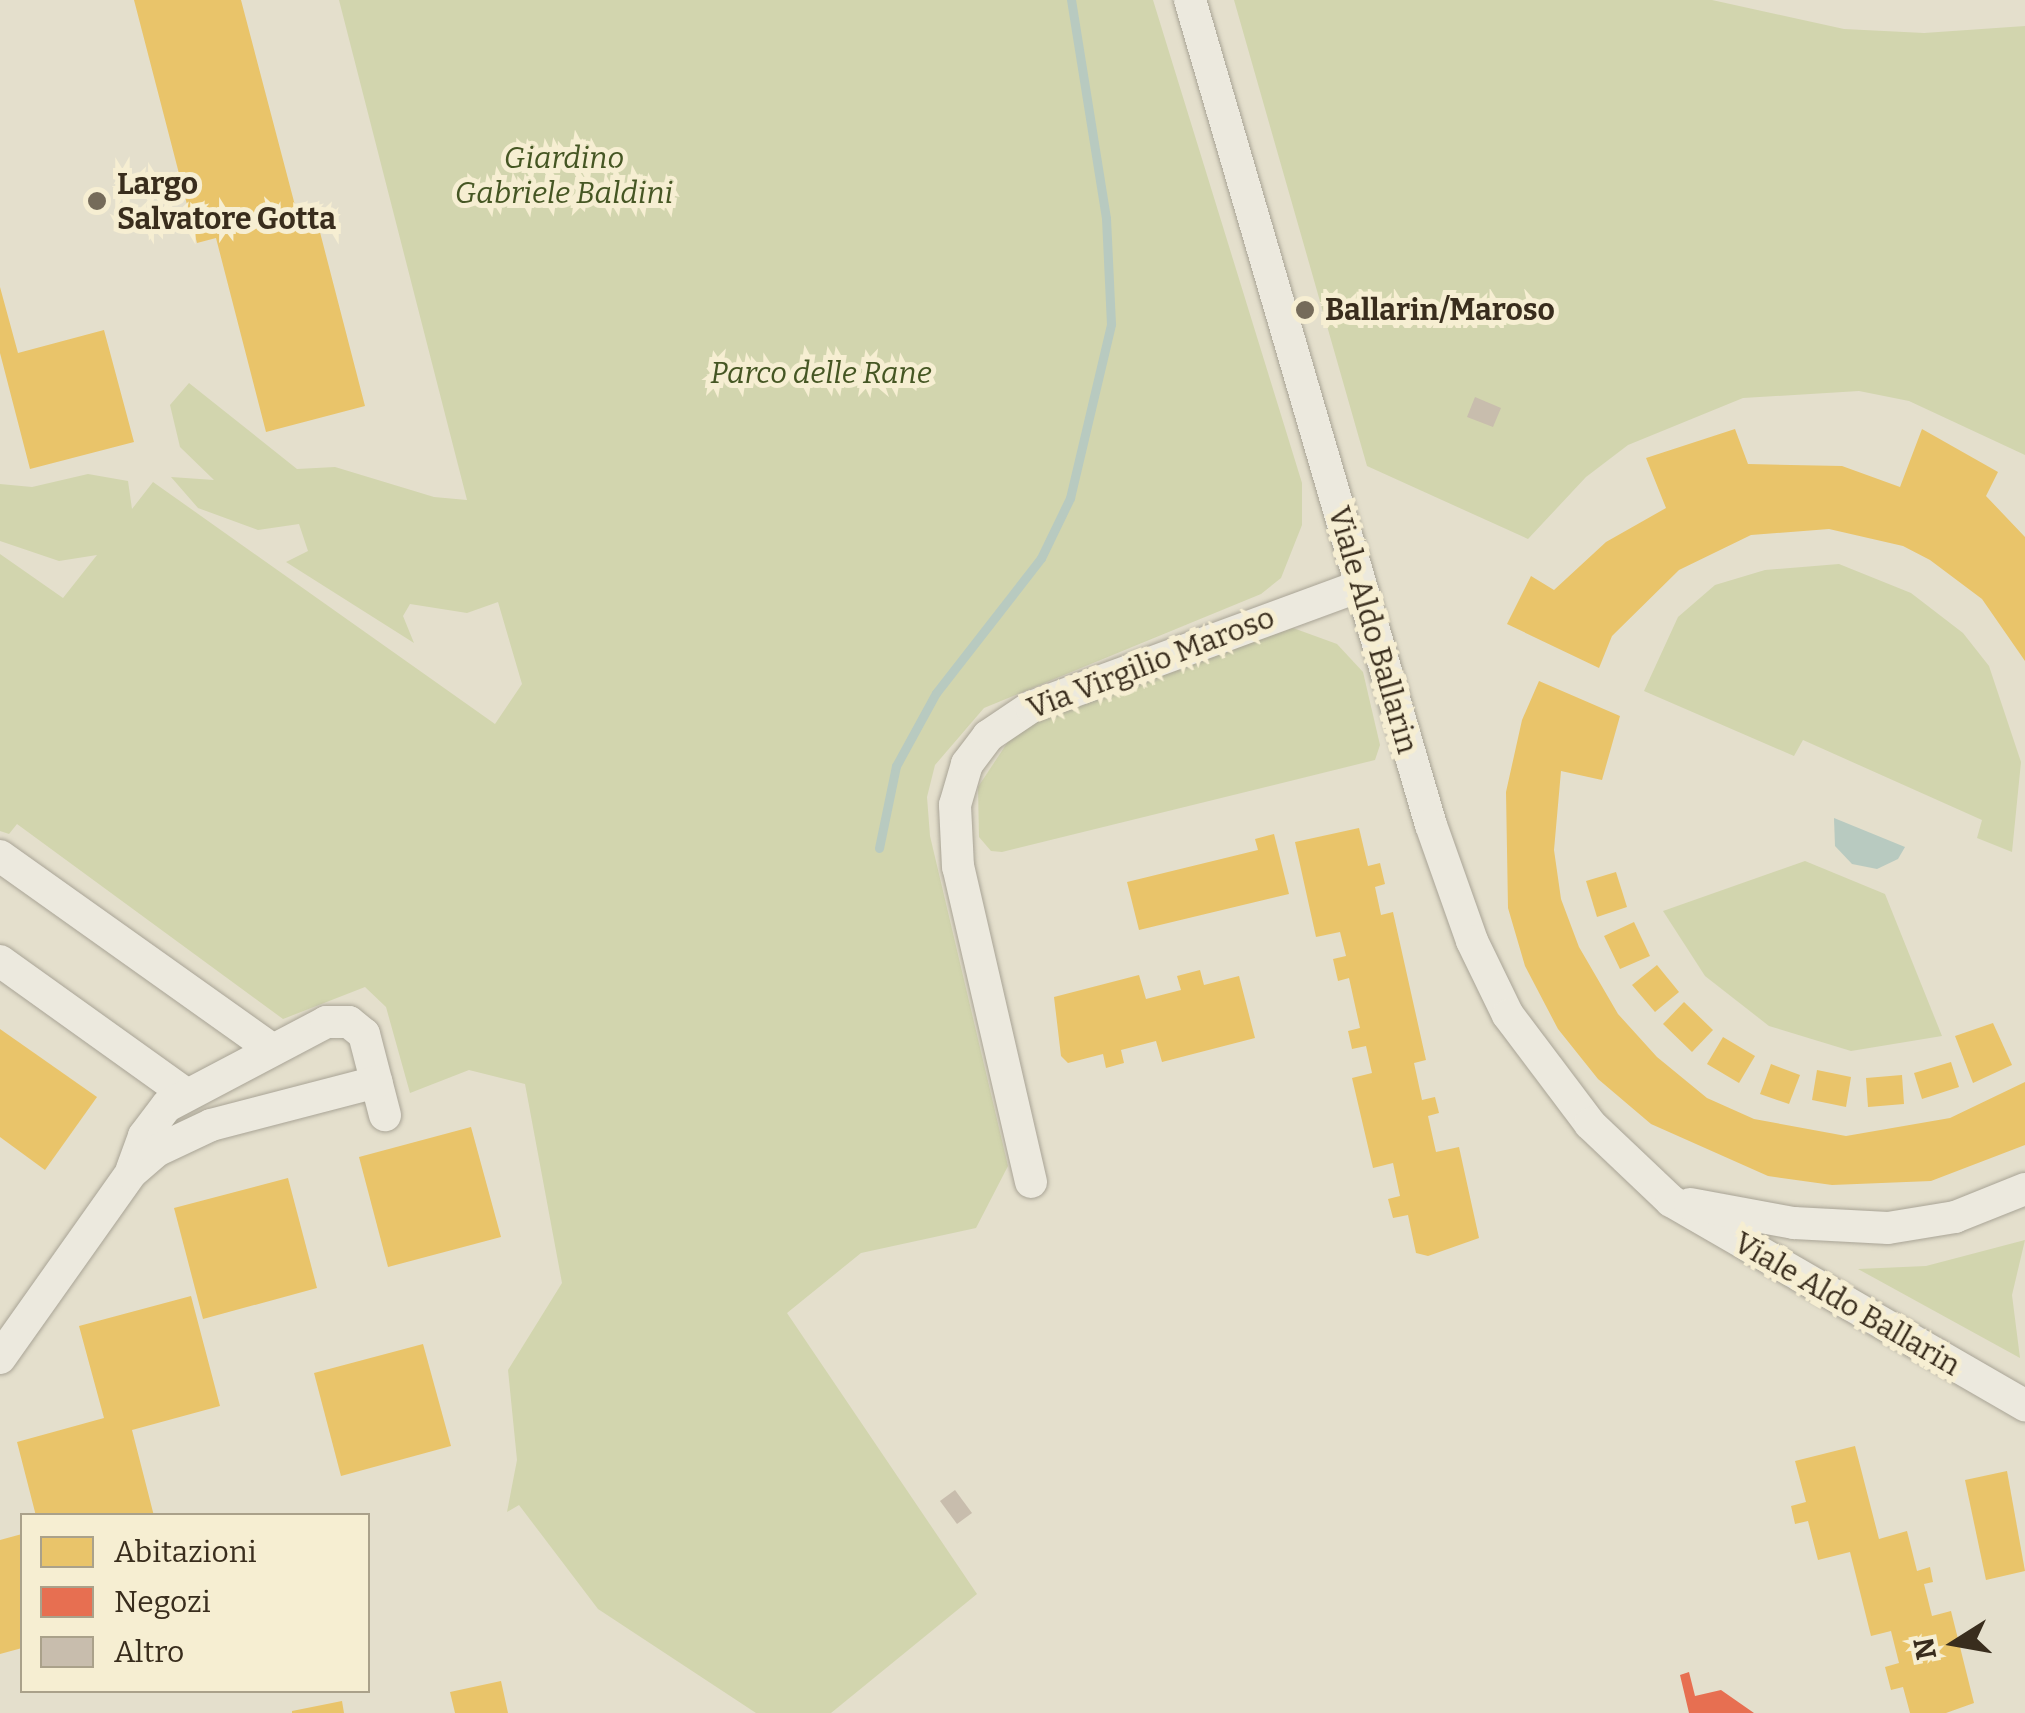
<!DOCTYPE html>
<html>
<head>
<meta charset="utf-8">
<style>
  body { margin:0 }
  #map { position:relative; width:2025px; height:1713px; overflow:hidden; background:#e4dfcc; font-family:Bitter,serif }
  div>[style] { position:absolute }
  .green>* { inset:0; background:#d2d5ae }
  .water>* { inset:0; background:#b8cac0 }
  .homes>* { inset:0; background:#e9c46a }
  .shops>* { inset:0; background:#e76f51 }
  .stream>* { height:9px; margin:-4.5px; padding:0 4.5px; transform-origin:4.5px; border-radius:4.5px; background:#b8cac0 }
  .building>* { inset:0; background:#c8bdad }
  .roads { filter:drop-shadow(0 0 2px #a9a496) drop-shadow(0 0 2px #a9a496) }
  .street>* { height:32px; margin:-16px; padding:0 16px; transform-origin:16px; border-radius:16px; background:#ece9de }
  .dots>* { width:28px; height:28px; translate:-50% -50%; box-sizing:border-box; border:5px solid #f6eed2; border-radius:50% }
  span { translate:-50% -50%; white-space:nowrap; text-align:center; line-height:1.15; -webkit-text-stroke:10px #f6eed2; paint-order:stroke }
  .park-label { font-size:30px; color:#455623; font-style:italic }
  .poi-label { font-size:30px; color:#392d1d; font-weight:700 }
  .left { translate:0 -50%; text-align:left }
  .street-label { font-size:30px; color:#392d1d }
  .legend { position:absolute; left:20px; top:1513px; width:350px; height:180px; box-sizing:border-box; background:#f6eed2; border:2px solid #aaa18a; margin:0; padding:12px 18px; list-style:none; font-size:30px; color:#392d1d }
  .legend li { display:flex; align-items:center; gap:20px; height:50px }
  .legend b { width:50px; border:2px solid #aaa18a }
  .north { position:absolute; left:1905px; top:1593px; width:100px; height:100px; -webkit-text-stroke:8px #f6eed2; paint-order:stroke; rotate:259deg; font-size:28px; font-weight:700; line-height:40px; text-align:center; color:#392d1d }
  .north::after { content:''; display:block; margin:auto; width:35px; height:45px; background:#392d1d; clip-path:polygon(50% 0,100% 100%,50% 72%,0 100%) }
</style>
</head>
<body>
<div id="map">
  <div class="green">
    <i style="clip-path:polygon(339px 0,1153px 0,1302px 483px,1302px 525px,1281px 578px,1261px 594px,984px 708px,935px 765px,927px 797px,930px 836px,1008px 1166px,976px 1228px,861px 1253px,787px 1313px,977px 1594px,831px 1713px,756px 1713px,598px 1609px,519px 1505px,507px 1512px,517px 1460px,508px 1370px,562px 1283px,525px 1084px,469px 1070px,410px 1093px,386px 1007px,365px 987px,283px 1019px,17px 824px,9px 834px,0 831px,0 554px,63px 598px,97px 555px,59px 561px,0 541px,0 484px,32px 487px,88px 474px,128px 481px,132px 509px,153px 482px,495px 724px,522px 684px,498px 602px,467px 613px,410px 604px,403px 616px,414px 643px,286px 562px,308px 551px,299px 524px,258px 530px,198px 508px,171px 477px,214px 480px,180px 447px,170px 405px,189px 383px,297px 469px,335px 467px,434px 497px,467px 500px)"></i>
    <i style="clip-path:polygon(1234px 0,1712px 0,1844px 29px,1924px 33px,2025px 26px,2025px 455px,1909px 401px,1859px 391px,1743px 398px,1628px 445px,1586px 477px,1528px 539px,1367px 466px)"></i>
    <i style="clip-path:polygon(1839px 564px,1911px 593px,1963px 633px,1989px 666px,2021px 762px,2012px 852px,1977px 838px,1982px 820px,1803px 740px,1794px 756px,1644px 691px,1678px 617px,1715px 585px,1765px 570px)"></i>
    <i style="clip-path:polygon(1293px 628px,1337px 644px,1363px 672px,1380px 745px,1375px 760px,1002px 852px,991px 851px,979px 837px,978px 787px,1017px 728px,1039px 715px)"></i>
    <i style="clip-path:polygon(1805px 861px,1885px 894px,1942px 1036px,1851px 1051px,1769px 1026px,1705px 976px,1663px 911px)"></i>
    <i style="clip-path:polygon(2025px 1240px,2012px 1295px,2020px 1358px,1858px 1269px,1926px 1266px)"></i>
  </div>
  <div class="water">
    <i style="clip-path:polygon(1834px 818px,1905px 847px,1898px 859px,1877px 869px,1852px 864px,1835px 846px)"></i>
  </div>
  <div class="homes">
    <i style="clip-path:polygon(134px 0,241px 0,297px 213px,314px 209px,365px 406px,266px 432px,216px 238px,197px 243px)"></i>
    <i style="clip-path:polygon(0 287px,18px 353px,104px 330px,134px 442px,30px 469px,0 353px)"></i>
    <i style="clip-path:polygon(1735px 429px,1748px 464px,1842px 466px,1900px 487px,1922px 429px,1998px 472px,1986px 496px,2025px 537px,2025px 661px,1982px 599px,1930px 560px,1903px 546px,1829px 529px,1751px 535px,1679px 570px,1612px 636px,1599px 668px,1507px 624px,1531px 576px,1554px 590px,1606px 542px,1666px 508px,1646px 458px)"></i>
    <i style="clip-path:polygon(1539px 681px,1620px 716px,1602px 780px,1561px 771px,1554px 850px,1561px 899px,1579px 947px,1618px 1014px,1657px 1057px,1707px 1098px,1754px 1119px,1846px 1136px,1950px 1118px,2025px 1082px,2025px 1145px,1931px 1181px,1832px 1185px,1768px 1176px,1651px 1124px,1598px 1079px,1558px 1029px,1525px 966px,1508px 908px,1506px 792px,1522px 720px)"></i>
    <i style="clip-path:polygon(1359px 828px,1368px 866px,1380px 863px,1385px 884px,1375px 887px,1381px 915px,1393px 912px,1426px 1060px,1414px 1063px,1422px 1100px,1435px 1097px,1439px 1113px,1428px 1116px,1436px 1152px,1459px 1147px,1479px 1238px,1428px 1256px,1416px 1253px,1408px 1215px,1393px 1218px,1388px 1199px,1400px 1196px,1393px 1163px,1373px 1168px,1352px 1078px,1372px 1073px,1366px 1046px,1352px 1049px,1348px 1031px,1360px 1028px,1349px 978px,1338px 981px,1333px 959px,1346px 956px,1340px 932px,1316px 937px,1295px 842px)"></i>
    <i style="clip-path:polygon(1274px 834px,1289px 894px,1139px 930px,1127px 882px,1258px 850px,1255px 839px)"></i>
    <i style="clip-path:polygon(1616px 872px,1627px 907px,1597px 917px,1586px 881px)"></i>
    <i style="clip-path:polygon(1634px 922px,1650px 956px,1620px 969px,1604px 936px)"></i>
    <i style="clip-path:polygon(1657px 965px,1679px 992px,1655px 1012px,1632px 985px)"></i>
    <i style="clip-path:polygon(1200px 970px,1204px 985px,1239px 976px,1255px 1038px,1162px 1062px,1156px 1041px,1121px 1050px,1124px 1063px,1106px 1068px,1103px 1054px,1068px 1063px,1061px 1056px,1054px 997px,1139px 975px,1146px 999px,1181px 990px,1177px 976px)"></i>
    <i style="clip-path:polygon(1684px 1002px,1713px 1030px,1692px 1052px,1663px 1024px)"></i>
    <i style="clip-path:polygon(1993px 1023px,2012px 1065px,1973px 1083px,1955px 1036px)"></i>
    <i style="clip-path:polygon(0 1029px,97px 1097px,45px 1170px,0 1137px)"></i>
    <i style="clip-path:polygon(1723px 1037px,1755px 1056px,1739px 1083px,1707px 1064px)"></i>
    <i style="clip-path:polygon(1951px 1062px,1959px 1087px,1922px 1099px,1914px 1073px)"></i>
    <i style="clip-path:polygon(1771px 1064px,1800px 1075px,1789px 1104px,1760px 1094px)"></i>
    <i style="clip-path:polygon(1817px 1070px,1851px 1077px,1846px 1107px,1812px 1100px)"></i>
    <i style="clip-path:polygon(1902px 1075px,1904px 1104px,1868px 1107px,1866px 1078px)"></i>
    <i style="clip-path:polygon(471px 1127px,501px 1237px,388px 1267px,359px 1157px)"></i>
    <i style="clip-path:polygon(288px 1178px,317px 1288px,203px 1319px,174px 1208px)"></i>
    <i style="clip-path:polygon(191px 1296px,220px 1406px,132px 1430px,154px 1516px,36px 1516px,17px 1442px,104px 1418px,79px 1326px)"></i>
    <i style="clip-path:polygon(423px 1344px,451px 1446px,341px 1476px,314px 1373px)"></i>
    <i style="clip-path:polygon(1855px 1446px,1879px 1539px,1907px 1531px,1917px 1571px,1930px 1567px,1933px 1582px,1924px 1584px,1932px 1616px,1951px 1611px,1974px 1703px,1946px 1713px,1910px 1713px,1903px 1687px,1891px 1690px,1885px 1667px,1899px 1663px,1891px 1631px,1871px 1636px,1850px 1552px,1818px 1560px,1808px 1521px,1795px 1524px,1791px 1506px,1806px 1502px,1795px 1461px)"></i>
    <i style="clip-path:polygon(2007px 1471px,2025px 1571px,1986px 1580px,1965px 1480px)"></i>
    <i style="clip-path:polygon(22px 1534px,22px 1648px,0 1654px,0 1540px)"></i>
    <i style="clip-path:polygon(501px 1681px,508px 1713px,455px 1713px,450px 1692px)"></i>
    <i style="clip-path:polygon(342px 1701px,344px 1713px,292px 1713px,292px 1711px)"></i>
  </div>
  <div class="shops">
    <i style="clip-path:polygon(1689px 1672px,1695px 1696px,1721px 1690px,1754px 1713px,1689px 1713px,1680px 1675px)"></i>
  </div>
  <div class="stream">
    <i style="left:879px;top:848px;width:84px;rotate:-78.3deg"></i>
    <i style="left:896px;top:766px;width:83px;rotate:-61.3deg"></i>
    <i style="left:936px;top:693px;width:171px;rotate:-52.1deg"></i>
    <i style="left:1041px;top:558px;width:67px;rotate:-64.2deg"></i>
    <i style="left:1070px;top:498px;width:179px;rotate:-76.7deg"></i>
    <i style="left:1111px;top:324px;width:106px;rotate:-92.7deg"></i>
    <i style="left:1106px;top:218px;width:221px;rotate:-99.1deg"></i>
  </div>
  <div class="building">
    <i style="clip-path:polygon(1475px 397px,1501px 408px,1493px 427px,1467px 417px)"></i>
    <i style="clip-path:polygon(955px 1490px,972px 1513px,957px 1524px,940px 1501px)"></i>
  </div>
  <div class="roads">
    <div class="street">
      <i style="left:1190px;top:0;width:859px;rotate:73.72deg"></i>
      <i style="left:1431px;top:825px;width:123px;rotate:70.5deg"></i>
      <i style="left:1472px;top:941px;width:82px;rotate:64.1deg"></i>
      <i style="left:1508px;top:1015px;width:136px;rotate:53deg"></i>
      <i style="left:1590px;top:1124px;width:112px;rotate:43.5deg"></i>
      <i style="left:1671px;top:1201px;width:409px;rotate:30deg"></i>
      <i style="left:0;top:856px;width:331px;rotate:35.4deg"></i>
      <i style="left:0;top:961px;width:229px;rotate:35.6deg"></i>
      <i style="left:132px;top:1169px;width:35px;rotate:-70deg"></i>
      <i style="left:144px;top:1136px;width:38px;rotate:-53deg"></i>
      <i style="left:167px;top:1106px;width:180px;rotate:-27.8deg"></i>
      <i style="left:326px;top:1022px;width:23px"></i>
      <i style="left:349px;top:1022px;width:19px;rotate:39deg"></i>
      <i style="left:364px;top:1034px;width:84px;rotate:75.5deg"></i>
      <i style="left:1031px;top:1182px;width:323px;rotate:-103deg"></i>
      <i style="left:958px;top:867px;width:62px;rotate:-92.8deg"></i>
      <i style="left:955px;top:805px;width:43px;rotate:-73.7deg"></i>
      <i style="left:967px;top:764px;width:35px;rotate:-53deg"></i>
      <i style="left:988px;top:736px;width:52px;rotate:-34deg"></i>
      <i style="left:1031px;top:707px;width:351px;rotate:-20.2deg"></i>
      <i style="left:1690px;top:1204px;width:106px;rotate:10.4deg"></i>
      <i style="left:1794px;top:1223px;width:94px;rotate:3deg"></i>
      <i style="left:1888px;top:1228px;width:68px;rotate:-9.3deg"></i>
      <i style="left:1955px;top:1217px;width:75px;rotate:-21.8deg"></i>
      <i style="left:0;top:1358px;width:227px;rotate:-54.7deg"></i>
      <i style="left:131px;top:1173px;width:33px;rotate:-41deg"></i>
      <i style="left:156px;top:1151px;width:61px;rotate:-25.3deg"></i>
      <i style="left:211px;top:1125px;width:171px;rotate:-14.6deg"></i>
    </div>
  </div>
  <div class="dots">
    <i style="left:97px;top:201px;background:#756b5a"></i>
    <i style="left:1305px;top:310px;background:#756b5a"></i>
  </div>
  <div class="park-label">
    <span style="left:564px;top:175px">Giardino<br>Gabriele Baldini</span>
    <span style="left:821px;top:373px">Parco delle Rane</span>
  </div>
  <div class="poi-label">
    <span class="left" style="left:117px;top:201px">Largo<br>Salvatore Gotta</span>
    <span class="left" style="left:1325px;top:310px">Ballarin/Maroso</span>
  </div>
  <div class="street-label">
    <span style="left:1373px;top:630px;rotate:74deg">Viale Aldo Ballarin</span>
    <span style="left:1151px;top:663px;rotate:-21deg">Via Virgilio Maroso</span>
    <span style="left:1847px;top:1304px;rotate:30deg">Viale Aldo Ballarin</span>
  </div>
  <ul class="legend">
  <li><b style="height:28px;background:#e9c46a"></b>Abitazioni</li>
  <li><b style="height:28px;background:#e76f51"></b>Negozi</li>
  <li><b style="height:28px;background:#c8bdad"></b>Altro</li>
  </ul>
  <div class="north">N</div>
</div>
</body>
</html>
